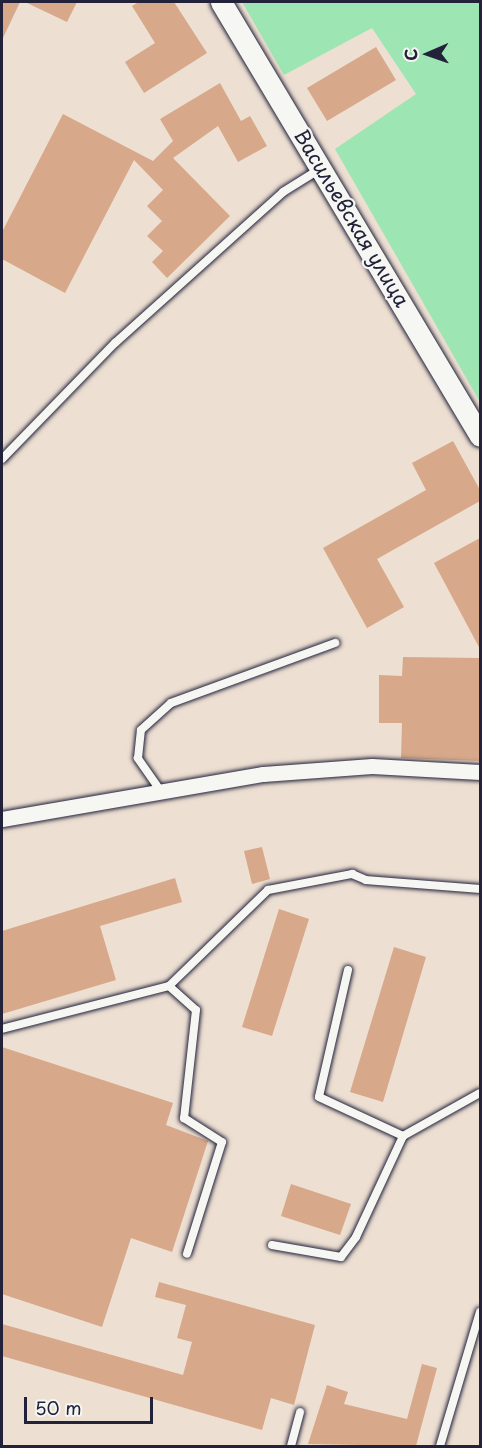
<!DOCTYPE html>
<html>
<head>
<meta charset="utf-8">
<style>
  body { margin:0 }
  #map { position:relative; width:482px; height:1448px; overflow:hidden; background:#eddfd2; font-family:"Playpen Sans",sans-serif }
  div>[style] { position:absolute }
  .green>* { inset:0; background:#9de5b3 }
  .building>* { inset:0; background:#d7a889 }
  .roads { filter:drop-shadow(0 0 2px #22223b) drop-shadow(0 0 2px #22223b) }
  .lane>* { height:8px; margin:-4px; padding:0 4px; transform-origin:4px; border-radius:4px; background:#f6f6f2 }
  .street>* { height:15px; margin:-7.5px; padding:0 7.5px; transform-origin:7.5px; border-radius:7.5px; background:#f6f6f2 }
  .secondary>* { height:21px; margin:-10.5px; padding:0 10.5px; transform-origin:10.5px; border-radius:10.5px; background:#f6f6f2 }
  span { translate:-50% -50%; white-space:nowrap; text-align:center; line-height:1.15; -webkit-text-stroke:4.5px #f6f6f2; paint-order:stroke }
  .street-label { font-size:20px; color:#22223b }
  .frame { position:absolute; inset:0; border:3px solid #22223b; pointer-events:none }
  .north { position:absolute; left:398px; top:24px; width:60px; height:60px; -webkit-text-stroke:4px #f6f6f2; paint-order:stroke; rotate:268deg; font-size:16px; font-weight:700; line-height:24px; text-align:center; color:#22223b }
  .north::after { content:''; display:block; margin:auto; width:21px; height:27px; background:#22223b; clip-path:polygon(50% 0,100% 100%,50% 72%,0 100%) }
  .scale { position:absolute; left:24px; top:1397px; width:129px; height:27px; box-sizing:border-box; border:3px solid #22223b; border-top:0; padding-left:8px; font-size:18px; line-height:21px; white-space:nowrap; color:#22223b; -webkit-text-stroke:4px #f6f6f2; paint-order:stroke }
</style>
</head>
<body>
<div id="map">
  <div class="green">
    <i style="clip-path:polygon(242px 2px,480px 2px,480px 402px,335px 149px,416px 94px,372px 28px,284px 75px)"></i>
  </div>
  <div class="building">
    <i style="clip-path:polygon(2px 2px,20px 2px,2px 40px)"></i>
    <i style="clip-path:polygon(25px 2px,77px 2px,67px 22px)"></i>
    <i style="clip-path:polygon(139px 2px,174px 2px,207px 53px,144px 93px,125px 62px,155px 43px,132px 6px)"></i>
    <i style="clip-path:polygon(376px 47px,396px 80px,327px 121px,307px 88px)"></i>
    <i style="clip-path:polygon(220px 83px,241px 121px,250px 116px,267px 146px,238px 162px,218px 126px,173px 158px,230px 216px,167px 278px,152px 262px,163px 251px,147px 236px,162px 221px,147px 206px,163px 190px,134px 160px,65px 293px,2px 259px,2px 232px,63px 114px,153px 161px,173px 141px,160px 119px)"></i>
    <i style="clip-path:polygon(453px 441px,480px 490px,480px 501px,377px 559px,404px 607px,367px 628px,323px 548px,426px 490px,412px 463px)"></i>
    <i style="clip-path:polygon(480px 538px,480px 649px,434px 563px)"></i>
    <i style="clip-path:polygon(403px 657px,480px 658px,480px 761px,401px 758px,402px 723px,379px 723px,379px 675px,402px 676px)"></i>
    <i style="clip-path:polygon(262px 847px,270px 879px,252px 884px,244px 851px)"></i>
    <i style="clip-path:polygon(175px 878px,182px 902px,100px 926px,116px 980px,2px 1014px,2px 931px)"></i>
    <i style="clip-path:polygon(279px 909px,309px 919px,272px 1036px,242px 1027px)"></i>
    <i style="clip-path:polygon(394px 947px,426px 957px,383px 1102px,350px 1092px)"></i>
    <i style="clip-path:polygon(2px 1047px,173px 1103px,166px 1125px,208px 1141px,172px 1252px,131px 1238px,102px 1327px,2px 1294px)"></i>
    <i style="clip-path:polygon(291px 1184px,351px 1204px,340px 1235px,281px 1216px)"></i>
    <i style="clip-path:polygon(159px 1282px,315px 1325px,294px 1405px,271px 1398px,262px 1430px,2px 1356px,2px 1324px,183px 1375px,192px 1342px,177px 1338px,186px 1305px,155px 1297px)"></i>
    <i style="clip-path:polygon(422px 1364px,437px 1368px,416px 1446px,308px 1444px,327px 1385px,348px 1392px,344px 1404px,407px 1419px)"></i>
  </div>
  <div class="roads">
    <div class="lane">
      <i style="left:2px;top:459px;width:162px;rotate:-45.8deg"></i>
      <i style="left:115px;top:343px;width:226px;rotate:-41.9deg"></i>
      <i style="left:283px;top:192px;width:44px;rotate:-31.9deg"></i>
      <i style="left:160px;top:790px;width:39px;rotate:-125deg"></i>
      <i style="left:138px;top:758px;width:28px;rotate:-84deg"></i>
      <i style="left:141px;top:730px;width:40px;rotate:-42deg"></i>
      <i style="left:171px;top:703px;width:175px;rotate:-20.1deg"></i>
      <i style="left:348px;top:970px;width:130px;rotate:102.9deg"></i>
      <i style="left:319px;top:1097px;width:93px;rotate:24.9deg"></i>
      <i style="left:403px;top:1136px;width:88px;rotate:-29.2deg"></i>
      <i style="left:169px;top:986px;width:36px;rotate:42deg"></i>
      <i style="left:196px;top:1010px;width:109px;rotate:96.3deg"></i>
      <i style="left:184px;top:1118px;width:45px;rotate:32.3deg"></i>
      <i style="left:222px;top:1142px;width:117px;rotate:107.4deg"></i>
      <i style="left:2px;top:1029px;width:172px;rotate:-14.4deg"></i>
      <i style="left:169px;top:986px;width:138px;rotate:-44.1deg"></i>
      <i style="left:268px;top:890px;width:86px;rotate:-10.8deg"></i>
      <i style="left:352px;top:874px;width:15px;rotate:23deg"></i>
      <i style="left:366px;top:880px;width:114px;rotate:4.5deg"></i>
      <i style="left:272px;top:1245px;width:70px;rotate:9.9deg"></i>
      <i style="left:341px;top:1257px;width:25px;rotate:-53deg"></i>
      <i style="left:356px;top:1237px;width:111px;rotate:-65deg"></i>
      <i style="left:291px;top:1446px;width:35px;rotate:-75deg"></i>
      <i style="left:440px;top:1446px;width:140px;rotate:-73.4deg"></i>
    </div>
    <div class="street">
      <i style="left:2px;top:819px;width:265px;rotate:-9.8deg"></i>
      <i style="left:263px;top:774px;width:109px;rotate:-4.2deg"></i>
      <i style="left:372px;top:766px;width:108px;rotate:3.2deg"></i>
    </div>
    <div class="secondary">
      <i style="left:221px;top:2px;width:505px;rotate:59.17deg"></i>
    </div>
  </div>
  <div class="street-label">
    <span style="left:352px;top:218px;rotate:59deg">Васильевская улица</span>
  </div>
  <div class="frame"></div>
  <div class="north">С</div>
  <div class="scale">50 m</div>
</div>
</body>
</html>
